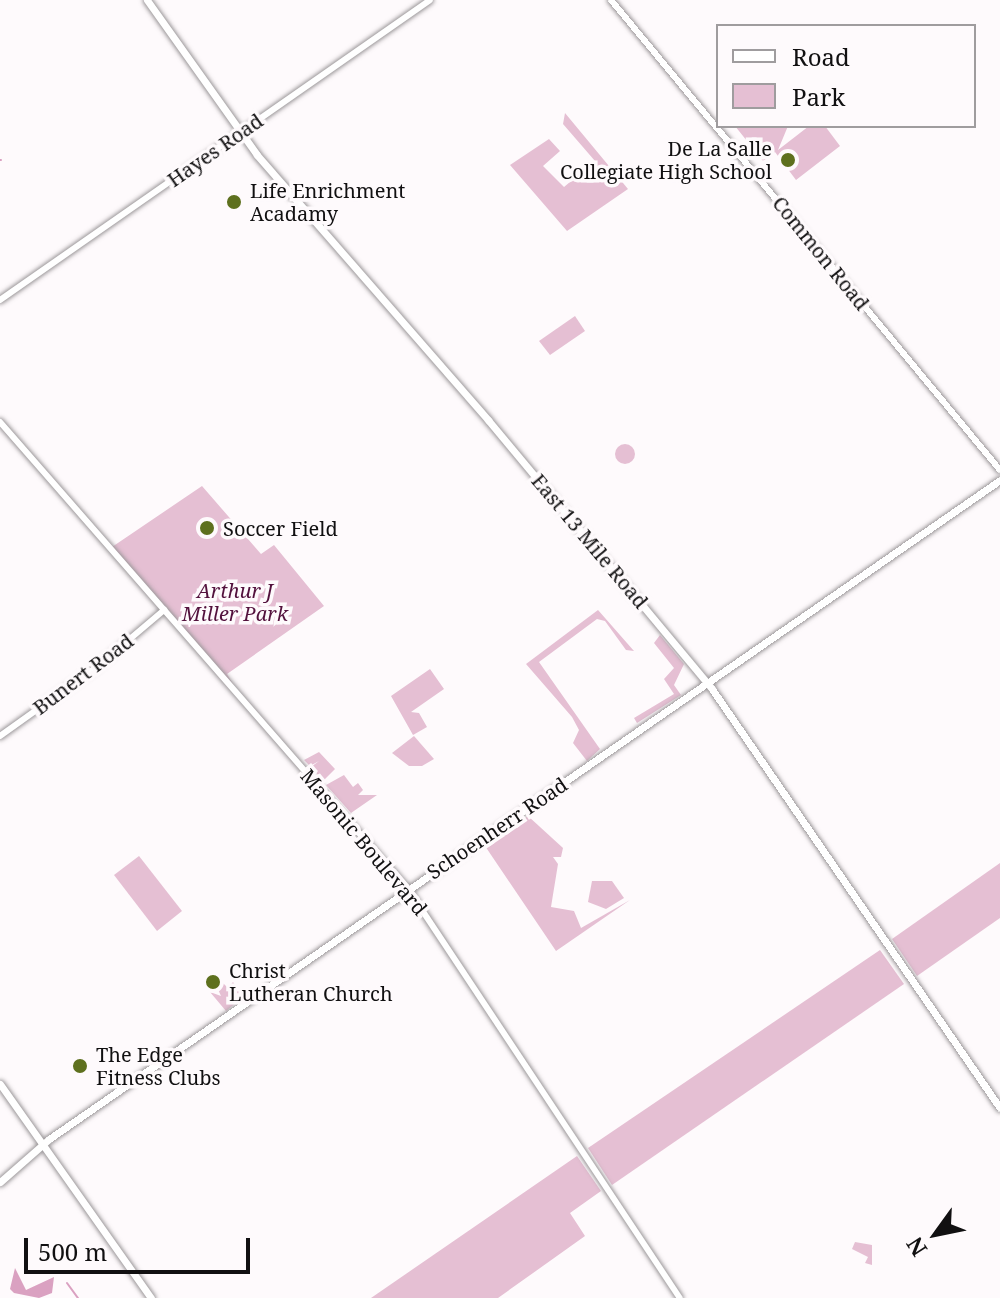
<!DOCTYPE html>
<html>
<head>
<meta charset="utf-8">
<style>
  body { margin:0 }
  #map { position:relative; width:1000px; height:1298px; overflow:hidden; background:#fefafc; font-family:"Noto Serif",serif }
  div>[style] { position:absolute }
  .green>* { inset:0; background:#e5bfd3 }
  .round { border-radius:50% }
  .water>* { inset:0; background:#daa1c1 }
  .stream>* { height:2px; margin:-1px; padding:0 1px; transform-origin:1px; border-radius:1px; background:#daa1c1 }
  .roads { filter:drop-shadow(0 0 2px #9c989a) drop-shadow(0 0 2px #9c989a) }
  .tertiary>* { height:6px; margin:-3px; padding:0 3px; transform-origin:3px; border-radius:3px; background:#fff }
  .secondary>* { height:7px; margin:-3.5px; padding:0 3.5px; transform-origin:3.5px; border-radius:3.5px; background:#fff }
  .dots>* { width:22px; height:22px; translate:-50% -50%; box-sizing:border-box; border:4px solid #fefafc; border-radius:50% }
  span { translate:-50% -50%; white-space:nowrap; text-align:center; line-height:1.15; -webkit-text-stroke:7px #fefafc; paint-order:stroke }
  .poi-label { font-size:20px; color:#111011 }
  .right { translate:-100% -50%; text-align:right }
  .left { translate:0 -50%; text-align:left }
  .street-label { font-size:20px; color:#111011 }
  .park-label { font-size:20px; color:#53113d; font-style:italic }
  .legend { position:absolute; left:716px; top:24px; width:260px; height:104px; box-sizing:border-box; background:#fefafc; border:2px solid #9f9c9e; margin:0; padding:10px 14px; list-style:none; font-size:24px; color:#111011 }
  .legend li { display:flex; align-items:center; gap:16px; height:40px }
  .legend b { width:40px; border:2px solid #9f9c9e }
  .north { position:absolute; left:896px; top:1194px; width:80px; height:80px; -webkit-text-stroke:6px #fefafc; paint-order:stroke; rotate:237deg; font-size:22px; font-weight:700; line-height:32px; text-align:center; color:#111011 }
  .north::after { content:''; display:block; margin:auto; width:28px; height:36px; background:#111011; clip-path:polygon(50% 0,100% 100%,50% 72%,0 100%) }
  .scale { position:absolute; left:24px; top:1238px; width:226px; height:36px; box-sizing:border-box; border:4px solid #111011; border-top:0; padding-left:10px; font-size:24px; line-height:28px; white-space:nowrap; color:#111011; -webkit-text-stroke:6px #fefafc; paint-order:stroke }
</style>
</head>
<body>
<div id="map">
  <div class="green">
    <i style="clip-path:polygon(565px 113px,628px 189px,567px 231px,510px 165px,549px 139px,560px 151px,543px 166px,564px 187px,595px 161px,563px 124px)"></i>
    <i style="clip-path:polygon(735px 126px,788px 126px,778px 150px,809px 126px,825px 126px,840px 146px,796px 180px,775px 152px,763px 161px)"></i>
    <i style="clip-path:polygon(575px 316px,585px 331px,550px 355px,539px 341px)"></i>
    <i class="round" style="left:615px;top:444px;width:20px;height:20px"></i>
    <i style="clip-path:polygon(202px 486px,261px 554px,274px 545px,324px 606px,227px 674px,234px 686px,112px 547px)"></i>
    <i style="clip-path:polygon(598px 610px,634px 651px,626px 650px,605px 621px,597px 619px,539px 662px,600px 749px,587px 761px,573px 743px,579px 730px,572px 717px,526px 664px)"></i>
    <i style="clip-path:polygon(660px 635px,684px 664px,674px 685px,681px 695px,637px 723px,634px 718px,674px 694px,664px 679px,674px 668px,654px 643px)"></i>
    <i style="clip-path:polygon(430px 669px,444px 689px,411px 712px,419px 713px,427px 727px,413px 735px,391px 696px)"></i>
    <i style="clip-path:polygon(414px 736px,434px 759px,422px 766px,409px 766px,392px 753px)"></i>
    <i style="clip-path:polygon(319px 752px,335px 769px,323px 781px,311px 767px,319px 761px,310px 766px,304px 760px)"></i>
    <i style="clip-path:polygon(344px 775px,353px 787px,358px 783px,363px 790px,358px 795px,377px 795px,351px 813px,326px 785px)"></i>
    <i style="clip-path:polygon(528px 816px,563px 848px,561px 857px,553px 857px,558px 864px,551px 907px,574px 911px,581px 928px,630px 900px,556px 951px,485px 846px)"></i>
    <i style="clip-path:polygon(139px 856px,182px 911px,157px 931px,114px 875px)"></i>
    <i style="clip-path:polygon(1000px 863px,1000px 918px,917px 976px,892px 939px)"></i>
    <i style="clip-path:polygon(592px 881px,612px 881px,624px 898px,606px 909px,588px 902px)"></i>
    <i style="clip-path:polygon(880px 950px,904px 984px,612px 1185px,588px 1148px)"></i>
    <i style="clip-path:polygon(221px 981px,228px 988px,233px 982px,243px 997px,226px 1011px,210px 992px,221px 996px,216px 985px)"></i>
    <i style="clip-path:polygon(577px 1156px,601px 1191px,570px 1213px,585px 1236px,498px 1298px,371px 1298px)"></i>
    <i style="clip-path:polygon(855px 1242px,872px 1245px,872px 1265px,865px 1263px,868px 1257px,852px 1249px)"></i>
  </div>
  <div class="water">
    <i style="clip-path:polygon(15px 1268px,26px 1290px,54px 1277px,52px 1293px,39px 1298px,14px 1293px,10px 1289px)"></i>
  </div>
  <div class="stream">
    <i style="left:0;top:160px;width:1px"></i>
    <i style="left:67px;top:1283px;width:19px;rotate:54deg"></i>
  </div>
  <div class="roads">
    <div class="tertiary">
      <i style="left:611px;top:0;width:610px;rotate:50.39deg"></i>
      <i style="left:0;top:300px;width:524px;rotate:-34.9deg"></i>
      <i style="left:0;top:422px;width:620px;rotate:48.86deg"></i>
      <i style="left:408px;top:889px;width:491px;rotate:56.4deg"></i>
      <i style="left:0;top:736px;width:120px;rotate:-35.5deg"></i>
      <i style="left:98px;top:666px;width:87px;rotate:-40.3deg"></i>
    </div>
    <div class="secondary">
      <i style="left:147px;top:0;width:190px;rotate:54.6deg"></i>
      <i style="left:257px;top:155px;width:352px;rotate:48.9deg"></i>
      <i style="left:488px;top:420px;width:350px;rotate:50.2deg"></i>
      <i style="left:712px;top:689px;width:508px;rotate:55.5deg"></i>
      <i style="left:0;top:1084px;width:262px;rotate:54.8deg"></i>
      <i style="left:0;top:1182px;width:65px;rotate:-41.3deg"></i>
      <i style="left:49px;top:1139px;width:1157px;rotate:-34.72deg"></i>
    </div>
  </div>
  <div class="dots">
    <i style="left:788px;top:160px;background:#5e701e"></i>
    <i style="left:234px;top:202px;background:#5e701e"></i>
    <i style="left:207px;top:528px;background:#5e701e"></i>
    <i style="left:213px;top:982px;background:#5e701e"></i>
    <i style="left:80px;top:1066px;background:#5e701e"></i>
  </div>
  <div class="poi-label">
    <span class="right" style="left:772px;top:160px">De La Salle<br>Collegiate High School</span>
    <span class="left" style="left:250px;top:202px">Life Enrichment<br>Acadamy</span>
    <span class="left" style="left:223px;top:528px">Soccer Field</span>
    <span class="left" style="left:229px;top:982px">Christ<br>Lutheran Church</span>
    <span class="left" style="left:96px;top:1066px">The Edge<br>Fitness Clubs</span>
  </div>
  <div class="street-label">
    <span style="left:215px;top:150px;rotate:-35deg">Hayes Road</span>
    <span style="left:821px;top:253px;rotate:51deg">Common Road</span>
    <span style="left:590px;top:541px;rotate:50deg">East 13 Mile Road</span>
    <span style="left:83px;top:674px;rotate:-37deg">Bunert Road</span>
    <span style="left:497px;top:828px;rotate:-34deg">Schoenherr Road</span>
    <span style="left:364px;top:842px;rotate:50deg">Masonic Boulevard</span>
  </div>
  <div class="park-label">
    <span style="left:235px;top:602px">Arthur J<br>Miller Park</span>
  </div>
  <ul class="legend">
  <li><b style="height:10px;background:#fff"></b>Road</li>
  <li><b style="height:22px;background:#e5bfd3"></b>Park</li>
  </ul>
  <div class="north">N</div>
  <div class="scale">500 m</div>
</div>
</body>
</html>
